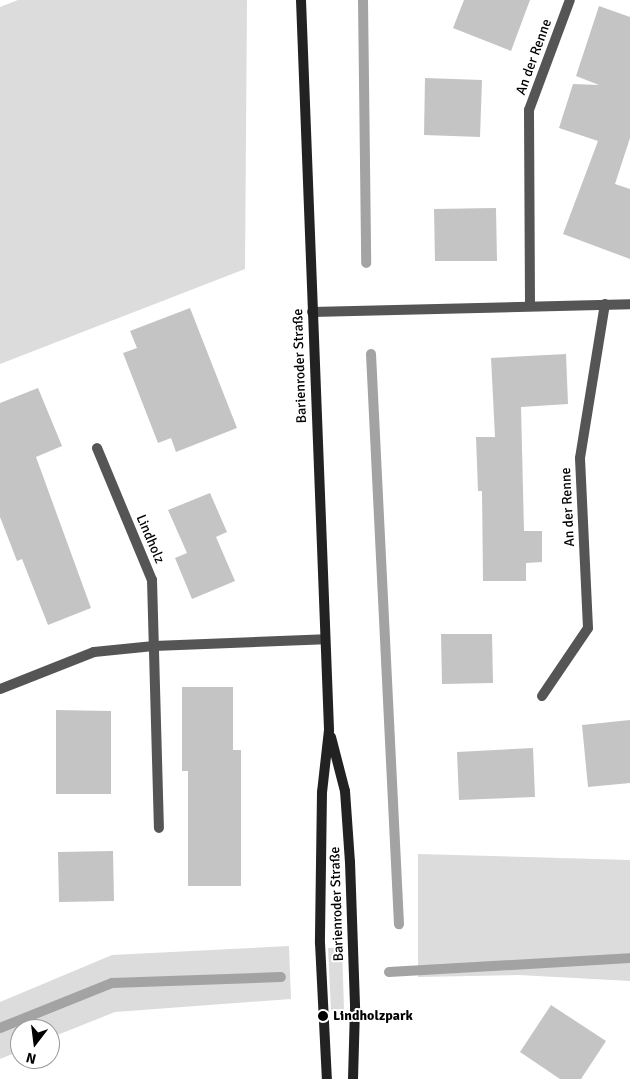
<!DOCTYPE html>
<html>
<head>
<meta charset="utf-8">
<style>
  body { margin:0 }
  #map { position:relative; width:630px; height:1079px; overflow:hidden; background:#fff; font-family:Signika,sans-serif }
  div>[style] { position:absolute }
  .green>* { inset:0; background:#dcdcdc }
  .stream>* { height:10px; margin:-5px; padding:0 5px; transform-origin:5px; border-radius:5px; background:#a3a3a3 }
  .building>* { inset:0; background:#c4c4c4 }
  .lane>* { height:10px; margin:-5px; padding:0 5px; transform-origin:5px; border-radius:5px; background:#555 }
  .street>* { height:10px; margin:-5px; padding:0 5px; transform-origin:5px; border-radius:5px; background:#555 }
  .secondary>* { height:10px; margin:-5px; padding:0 5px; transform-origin:5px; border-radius:5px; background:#222 }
  .dots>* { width:14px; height:14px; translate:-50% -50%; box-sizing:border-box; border:2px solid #fff; border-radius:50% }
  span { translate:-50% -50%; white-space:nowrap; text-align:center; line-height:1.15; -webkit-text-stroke:4px #fff; paint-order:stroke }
  .street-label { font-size:14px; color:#000 }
  .poi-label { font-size:14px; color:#000; font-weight:700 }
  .left { translate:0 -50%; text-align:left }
  .north { position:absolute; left:10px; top:1019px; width:50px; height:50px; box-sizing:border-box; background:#fff; border:1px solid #999; border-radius:50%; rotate:195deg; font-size:14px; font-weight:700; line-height:20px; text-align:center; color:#000 }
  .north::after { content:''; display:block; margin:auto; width:18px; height:22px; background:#000; clip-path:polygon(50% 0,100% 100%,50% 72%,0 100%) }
</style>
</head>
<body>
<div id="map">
  <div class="green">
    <i style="clip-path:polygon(18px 0,247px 0,245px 269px,0 364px,0 7px)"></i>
    <i style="clip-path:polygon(418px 854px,630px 860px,630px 981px,519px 975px,418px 977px)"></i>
    <i style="clip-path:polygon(289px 946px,291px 999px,115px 1012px,50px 1038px,50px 1029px,20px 1029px,20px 1051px,0 1059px,0 1002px,112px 955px)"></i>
    <i style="clip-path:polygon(342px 947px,344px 1009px,331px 1010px,328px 948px)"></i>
  </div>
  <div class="stream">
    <i style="left:363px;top:0;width:263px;rotate:89.3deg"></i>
    <i style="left:371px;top:354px;width:571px;rotate:87.19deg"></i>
    <i style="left:389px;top:972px;width:241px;rotate:-3.3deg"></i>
    <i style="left:0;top:1028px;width:121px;rotate:-21.9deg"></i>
    <i style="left:112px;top:983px;width:169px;rotate:-2deg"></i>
  </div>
  <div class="building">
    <i style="clip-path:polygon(464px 0,530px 0,511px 51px,453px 28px)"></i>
    <i style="clip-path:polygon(599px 6px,630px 17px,630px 138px,615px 184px,630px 189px,630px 259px,563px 234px,598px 141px,559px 128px,573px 84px,599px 85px,576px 76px)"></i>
    <i style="clip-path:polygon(425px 78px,482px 80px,480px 137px,424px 135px)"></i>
    <i style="clip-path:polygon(496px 208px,497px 261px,435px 261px,434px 209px)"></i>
    <i style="clip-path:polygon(190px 308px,237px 428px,176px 452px,171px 438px,158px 443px,123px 353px,137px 348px,130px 331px)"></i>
    <i style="clip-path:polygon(566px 354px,568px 404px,521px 407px,524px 531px,542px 531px,542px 562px,526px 563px,526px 581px,483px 581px,482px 491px,478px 491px,476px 437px,495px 437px,491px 358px)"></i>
    <i style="clip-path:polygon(38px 388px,62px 446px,36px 457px,91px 608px,48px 625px,22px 559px,17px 561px,0 517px,0 403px)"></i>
    <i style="clip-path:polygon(210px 493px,227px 532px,216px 537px,235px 581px,192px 599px,175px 558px,187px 553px,168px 510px)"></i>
    <i style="clip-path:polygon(441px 634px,492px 634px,493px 683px,442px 684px)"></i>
    <i style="clip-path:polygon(182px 687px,233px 687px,233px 750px,241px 750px,241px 886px,188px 886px,188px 771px,182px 771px)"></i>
    <i style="clip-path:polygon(56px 710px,111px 711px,111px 794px,56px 794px)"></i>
    <i style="clip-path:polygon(630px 720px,630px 783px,588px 787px,582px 725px)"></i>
    <i style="clip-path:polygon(533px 748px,535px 797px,459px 800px,457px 752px)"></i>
    <i style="clip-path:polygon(113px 851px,114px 901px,59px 902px,58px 852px)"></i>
    <i style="clip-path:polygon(551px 1005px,606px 1041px,581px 1079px,560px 1079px,520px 1052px)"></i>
  </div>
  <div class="lane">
    <i style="left:97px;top:448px;width:143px;rotate:67.4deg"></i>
    <i style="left:152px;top:580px;width:248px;rotate:88.4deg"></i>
  </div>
  <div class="street">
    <i style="left:530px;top:304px;width:194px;rotate:-90.3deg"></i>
    <i style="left:529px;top:110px;width:117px;rotate:-69.6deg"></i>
    <i style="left:312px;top:312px;width:318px;rotate:-1.4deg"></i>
    <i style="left:0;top:689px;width:101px;rotate:-21.5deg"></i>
    <i style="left:94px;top:652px;width:60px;rotate:-5.7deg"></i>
    <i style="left:154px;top:646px;width:171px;rotate:-2.3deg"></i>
    <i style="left:542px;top:696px;width:82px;rotate:-55.9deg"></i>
    <i style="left:588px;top:628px;width:170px;rotate:-92.7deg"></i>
    <i style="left:580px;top:458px;width:156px;rotate:-80.8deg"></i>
  </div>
  <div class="secondary">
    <i style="left:301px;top:0;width:731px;rotate:87.8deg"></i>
    <i style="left:329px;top:730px;width:62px;rotate:96.4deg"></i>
    <i style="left:322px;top:792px;width:151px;rotate:90.8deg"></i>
    <i style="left:320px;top:943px;width:136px;rotate:87.1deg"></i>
    <i style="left:331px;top:737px;width:56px;rotate:75.5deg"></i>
    <i style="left:345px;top:791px;width:71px;rotate:86deg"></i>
    <i style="left:350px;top:862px;width:146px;rotate:88deg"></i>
    <i style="left:355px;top:1008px;width:71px;rotate:91.6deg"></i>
  </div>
  <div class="dots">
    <i style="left:323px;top:1016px;background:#000"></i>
  </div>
  <div class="street-label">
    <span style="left:534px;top:57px;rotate:-70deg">An der Renne</span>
    <span style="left:300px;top:366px;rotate:-92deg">Barienroder Straße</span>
    <span style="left:568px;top:507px;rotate:-93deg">An der Renne</span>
    <span style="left:150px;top:539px;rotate:67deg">Lindholz</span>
    <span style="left:337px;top:904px;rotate:-92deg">Barienroder Straße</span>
  </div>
  <div class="poi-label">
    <span class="left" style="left:333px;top:1016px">Lindholzpark</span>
  </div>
  <div class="north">N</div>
</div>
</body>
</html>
